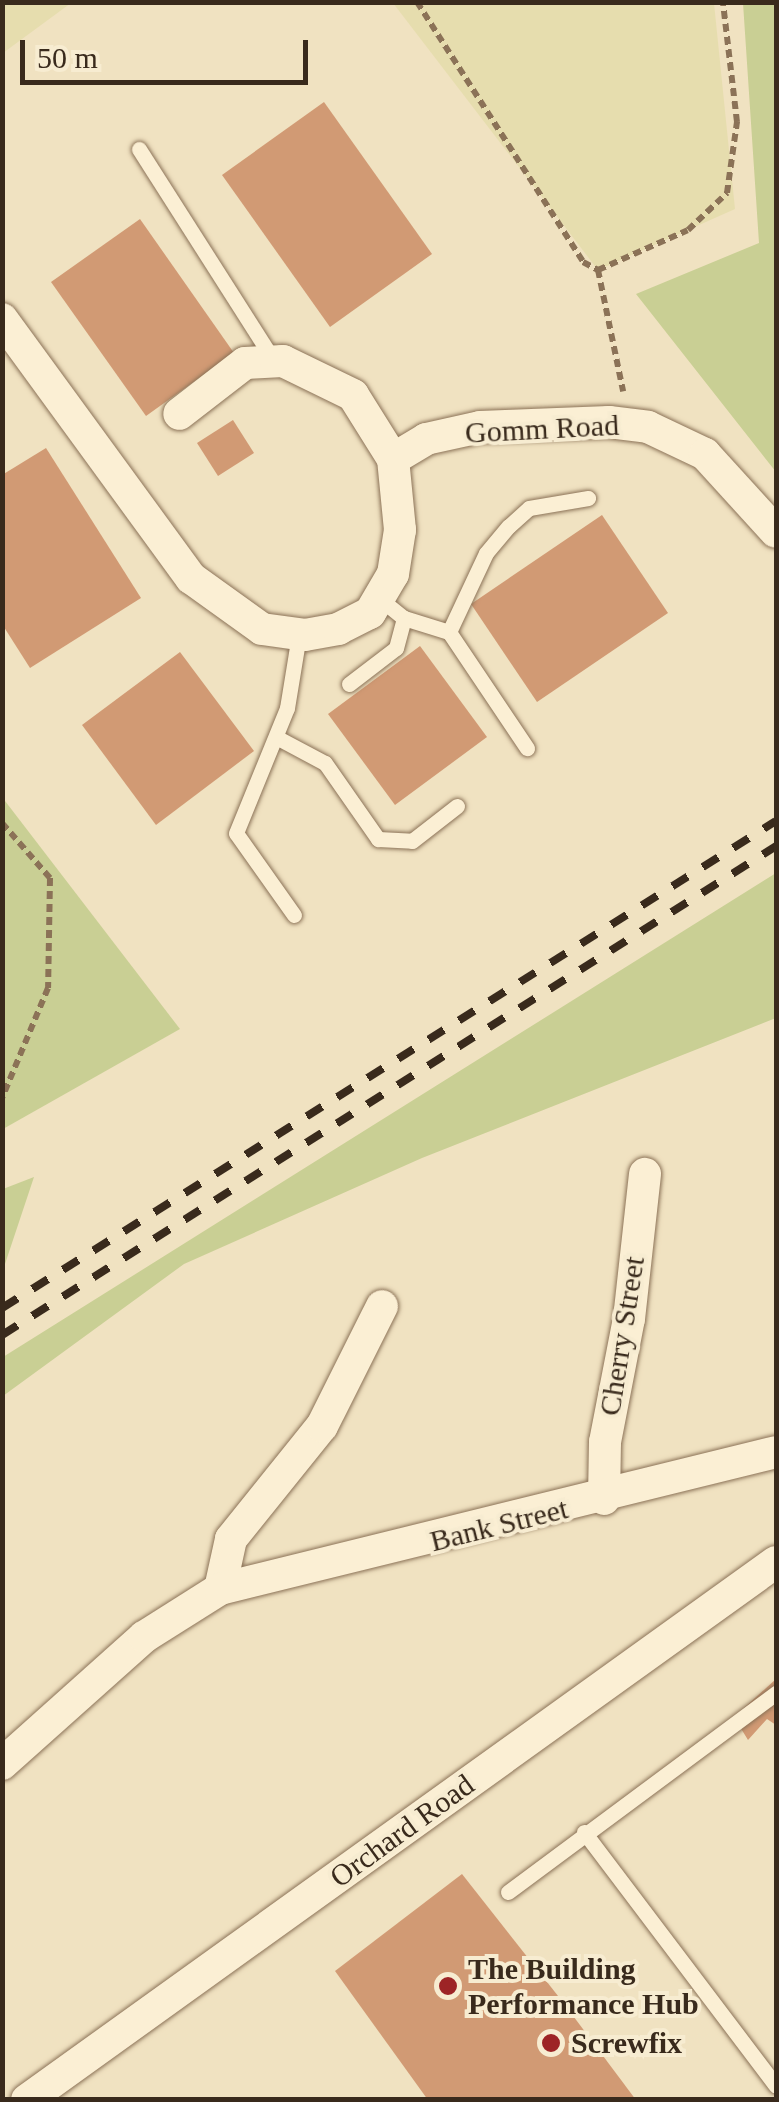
<!DOCTYPE html>
<html>
<head>
<meta charset="utf-8">
<style>
  body { margin:0 }
  #map { position:relative; width:779px; height:2102px; overflow:hidden; background:#f0e2c1; font-family:"Times New Roman",serif }
  div>[style] { position:absolute }
  .farmland>* { inset:0; background:#e6ddae }
  .green>* { inset:0; background:#c9cf94 }
  .building>* { inset:0; background:#d19a74 }
  .path>* { height:6px; margin-top:-3px; transform-origin:0; background:repeating-linear-gradient(90deg,#8b7257 0 8px,transparent 0 13px) }
  .roads { filter:drop-shadow(0 0 2px #8b7257) drop-shadow(0 0 2px #8b7257) }
  .service>* { height:15px; margin:-7.5px; padding:0 7.5px; transform-origin:7.5px; border-radius:7.5px; background:#fbefd4 }
  .minor>* { height:32px; margin:-16px; padding:0 16px; transform-origin:16px; border-radius:16px; background:#fbefd4 }
  .rail>* { height:8px; margin-top:-4px; transform-origin:0; background:repeating-linear-gradient(90deg,#392a1c 0 18px,transparent 0 36px) }
  .dots>* { width:28px; height:28px; translate:-50% -50%; box-sizing:border-box; border:5px solid #f7ecd1; border-radius:50% }
  span { translate:-50% -50%; white-space:nowrap; text-align:center; line-height:1.15; -webkit-text-stroke:8px #f7ecd1; paint-order:stroke }
  .street-label { font-size:30px; color:#392a1c }
  .poi-label { font-size:30px; color:#392a1c; font-weight:700 }
  .left { translate:0 -50%; text-align:left }
  .frame { position:absolute; inset:0; border:5px solid #392a1c; pointer-events:none }
  .scale { position:absolute; left:20px; top:40px; width:288px; height:45px; box-sizing:border-box; border:5px solid #392a1c; border-top:0; padding-left:12px; font-size:30px; line-height:35px; white-space:nowrap; color:#392a1c; -webkit-text-stroke:8px #f7ecd1; paint-order:stroke }
</style>
</head>
<body>
<div id="map">
  <div class="farmland">
    <i style="clip-path:polygon(3px 2px,71px 2px,71px 3px,3px 53px)"></i>
    <i style="clip-path:polygon(393px 3px,714px 3px,735px 209px,598px 270px)"></i>
  </div>
  <div class="green">
    <i style="clip-path:polygon(743px 3px,776px 3px,776px 472px,636px 294px,759px 243px)"></i>
    <i style="clip-path:polygon(2px 797px,180px 1029px,3px 1129px,2px 1129px)"></i>
    <i style="clip-path:polygon(776px 873px,776px 1018px,422px 1158px,184px 1264px,3px 1396px,3px 1357px)"></i>
    <i style="clip-path:polygon(34px 1177px,3px 1270px,3px 1189px)"></i>
  </div>
  <div class="building">
    <i style="clip-path:polygon(324px 102px,432px 254px,330px 327px,222px 175px)"></i>
    <i style="clip-path:polygon(140px 219px,234px 353px,146px 416px,51px 282px)"></i>
    <i style="clip-path:polygon(233px 420px,254px 453px,218px 476px,197px 443px)"></i>
    <i style="clip-path:polygon(46px 448px,141px 598px,30px 668px,2px 624px,2px 475px)"></i>
    <i style="clip-path:polygon(602px 515px,668px 613px,537px 702px,471px 604px)"></i>
    <i style="clip-path:polygon(420px 646px,487px 737px,395px 805px,328px 714px)"></i>
    <i style="clip-path:polygon(180px 652px,254px 751px,156px 825px,82px 725px)"></i>
    <i style="clip-path:polygon(776px 1679px,776px 1725px,767px 1719px,748px 1740px,734px 1717px)"></i>
    <i style="clip-path:polygon(462px 1874px,562px 2001px,636px 2100px,428px 2100px,335px 1971px)"></i>
  </div>
  <div class="path">
    <i style="left:417px;top:2px;width:308px;rotate:57.4deg"></i>
    <i style="left:583px;top:262px;width:17px;rotate:28deg"></i>
    <i style="left:598px;top:270px;width:98px;rotate:-24deg"></i>
    <i style="left:688px;top:230px;width:54px;rotate:-43.5deg"></i>
    <i style="left:727px;top:193px;width:72px;rotate:-82deg"></i>
    <i style="left:737px;top:122px;width:121px;rotate:-96.7deg"></i>
    <i style="left:598px;top:270px;width:124px;rotate:78.3deg"></i>
    <i style="left:2px;top:823px;width:73px;rotate:48.9deg"></i>
    <i style="left:50px;top:878px;width:110px;rotate:91deg"></i>
    <i style="left:48px;top:988px;width:119px;rotate:112.7deg"></i>
  </div>
  <div class="roads">
    <div class="service">
      <i style="left:139px;top:149px;width:251px;rotate:57.5deg"></i>
      <i style="left:379px;top:598px;width:32px;rotate:39deg"></i>
      <i style="left:404px;top:618px;width:47px;rotate:17.3deg"></i>
      <i style="left:449px;top:632px;width:87px;rotate:-64.9deg"></i>
      <i style="left:486px;top:553px;width:35px;rotate:-50deg"></i>
      <i style="left:509px;top:526px;width:27px;rotate:-42deg"></i>
      <i style="left:529px;top:508px;width:60px;rotate:-9.6deg"></i>
      <i style="left:449px;top:632px;width:140px;rotate:56.1deg"></i>
      <i style="left:349px;top:684px;width:59px;rotate:-37.5deg"></i>
      <i style="left:396px;top:648px;width:31px;rotate:-75deg"></i>
      <i style="left:276px;top:737px;width:55px;rotate:28deg"></i>
      <i style="left:325px;top:763px;width:93px;rotate:55.1deg"></i>
      <i style="left:378px;top:839px;width:34px;rotate:3deg"></i>
      <i style="left:412px;top:841px;width:57px;rotate:-37.9deg"></i>
      <i style="left:294px;top:915px;width:100px;rotate:-125.3deg"></i>
      <i style="left:236px;top:833px;width:135px;rotate:-67.8deg"></i>
      <i style="left:287px;top:708px;width:74px;rotate:-80.7deg"></i>
      <i style="left:584px;top:1832px;width:318px;rotate:52.9deg"></i>
      <i style="left:508px;top:1892px;width:334px;rotate:-36.6deg"></i>
    </div>
    <div class="minor">
      <i style="left:2px;top:319px;width:321px;rotate:53.9deg"></i>
      <i style="left:191px;top:578px;width:87px;rotate:35.7deg"></i>
      <i style="left:262px;top:629px;width:43px;rotate:7.9deg"></i>
      <i style="left:305px;top:635px;width:34px;rotate:-10deg"></i>
      <i style="left:338px;top:629px;width:36px;rotate:-27deg"></i>
      <i style="left:370px;top:613px;width:45px;rotate:-59.5deg"></i>
      <i style="left:393px;top:574px;width:45px;rotate:-81deg"></i>
      <i style="left:400px;top:530px;width:71px;rotate:-95.6deg"></i>
      <i style="left:393px;top:459px;width:75px;rotate:-122deg"></i>
      <i style="left:353px;top:395px;width:78px;rotate:-154.1deg"></i>
      <i style="left:283px;top:361px;width:38px;rotate:177deg"></i>
      <i style="left:245px;top:363px;width:83px;rotate:142.3deg"></i>
      <i style="left:393px;top:459px;width:39px;rotate:-31deg"></i>
      <i style="left:426px;top:439px;width:55px;rotate:-12.5deg"></i>
      <i style="left:480px;top:427px;width:129px;rotate:-2.2deg"></i>
      <i style="left:609px;top:422px;width:39px;rotate:7deg"></i>
      <i style="left:648px;top:427px;width:63px;rotate:25.3deg"></i>
      <i style="left:705px;top:454px;width:105px;rotate:47.7deg"></i>
      <i style="left:604px;top:1499px;width:57px;rotate:-89deg"></i>
      <i style="left:605px;top:1442px;width:125px;rotate:-79deg"></i>
      <i style="left:629px;top:1319px;width:146px;rotate:-83.7deg"></i>
      <i style="left:220px;top:1589px;width:51px;rotate:-77.6deg"></i>
      <i style="left:231px;top:1539px;width:145px;rotate:-51.2deg"></i>
      <i style="left:322px;top:1426px;width:134px;rotate:-63.4deg"></i>
      <i style="left:2px;top:1764px;width:191px;rotate:-41.8deg"></i>
      <i style="left:144px;top:1637px;width:90px;rotate:-32.3deg"></i>
      <i style="left:220px;top:1589px;width:573px;rotate:-13.84deg"></i>
      <i style="left:27px;top:2100px;width:922px;rotate:-35.69deg"></i>
    </div>
  </div>
  <div class="rail">
    <i style="left:2px;top:1308px;width:914px;rotate:-32.18deg"></i>
    <i style="left:2px;top:1335px;width:916px;rotate:-32.28deg"></i>
  </div>
  <div class="dots">
    <i style="left:448px;top:1986px;background:#9d2426"></i>
    <i style="left:551px;top:2043px;background:#9d2426"></i>
  </div>
  <div class="street-label">
    <span style="left:542px;top:429px;rotate:-3deg">Gomm Road</span>
    <span style="left:622px;top:1336px;rotate:-81deg">Cherry Street</span>
    <span style="left:499px;top:1525px;rotate:-14deg">Bank Street</span>
    <span style="left:402px;top:1831px;rotate:-36deg">Orchard Road</span>
  </div>
  <div class="poi-label">
    <span class="left" style="left:468px;top:1986px">The Building<br>Performance Hub</span>
    <span class="left" style="left:571px;top:2043px">Screwfix</span>
  </div>
  <div class="frame"></div>
  <div class="scale">50 m</div>
</div>
</body>
</html>
